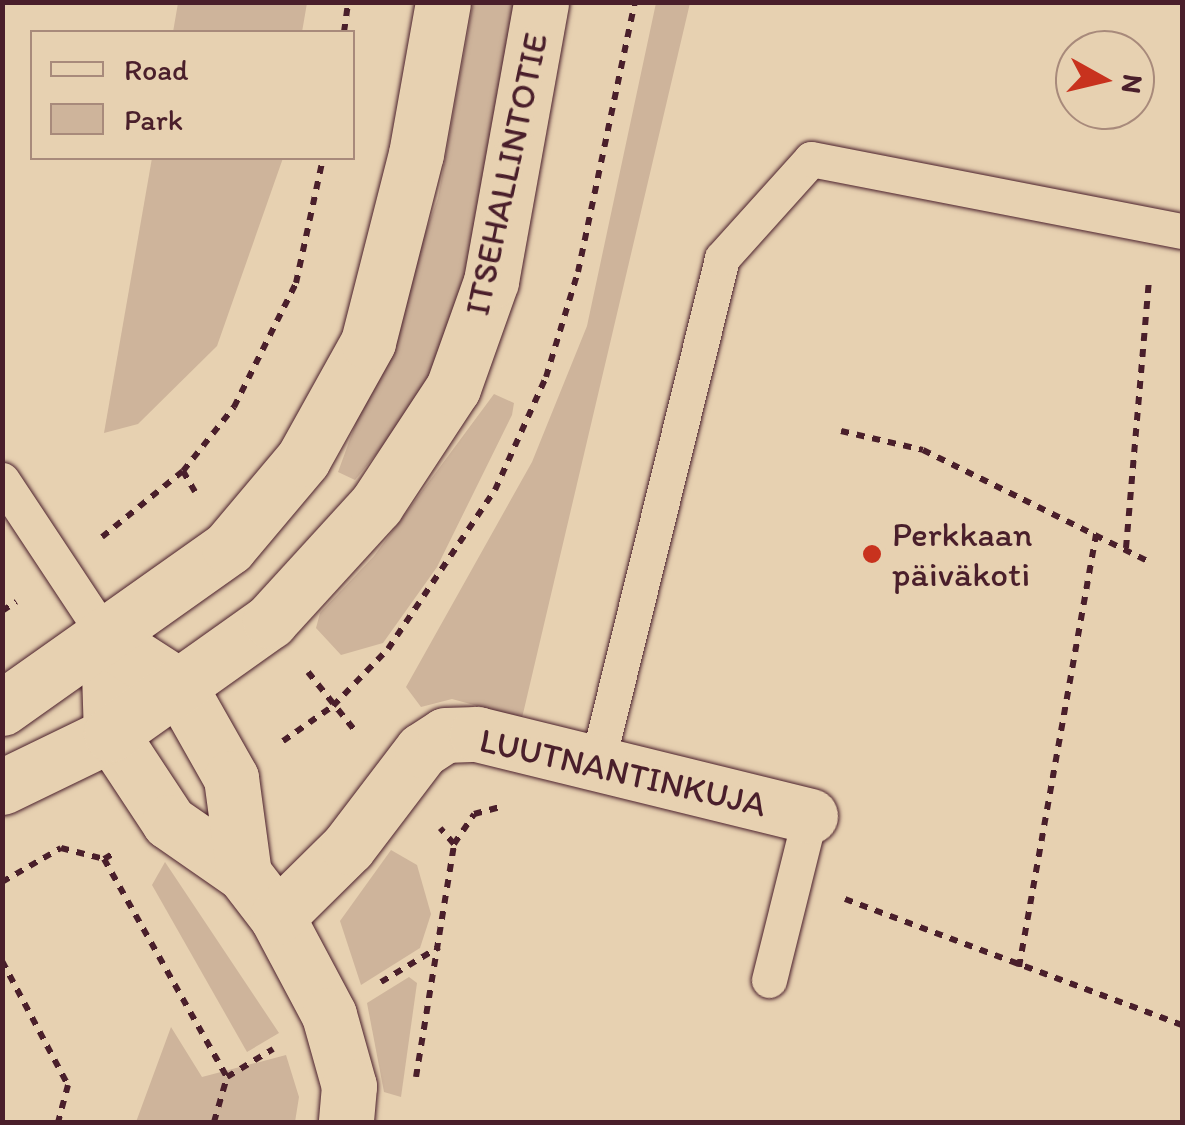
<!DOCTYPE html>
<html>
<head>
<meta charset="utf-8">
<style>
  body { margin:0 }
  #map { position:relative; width:1185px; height:1125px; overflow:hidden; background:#e7d1b1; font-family:Itim,sans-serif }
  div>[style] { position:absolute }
  .green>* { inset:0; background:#ceb49b }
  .path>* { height:6px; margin-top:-3px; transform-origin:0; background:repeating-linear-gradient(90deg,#4a1f2b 0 8px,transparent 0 16px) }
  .roads { filter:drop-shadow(0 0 2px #4a1f2b) drop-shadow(0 0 2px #4a1f2b) }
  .lane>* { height:35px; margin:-17.5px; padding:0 17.5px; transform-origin:17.5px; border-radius:17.5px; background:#e7d1b1 }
  .street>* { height:55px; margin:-27.5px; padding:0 27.5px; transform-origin:27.5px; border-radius:27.5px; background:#e7d1b1 }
  .secondary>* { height:55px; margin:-27.5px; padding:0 27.5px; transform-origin:27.5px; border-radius:27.5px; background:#e7d1b1 }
  .dots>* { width:28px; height:28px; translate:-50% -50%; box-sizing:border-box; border:5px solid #e7d1b1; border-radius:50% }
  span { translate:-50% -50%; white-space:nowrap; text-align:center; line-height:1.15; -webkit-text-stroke:8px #e7d1b1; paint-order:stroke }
  .street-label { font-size:35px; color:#4a1f2b }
  .poi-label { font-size:35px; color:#4a1f2b }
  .left { translate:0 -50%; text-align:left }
  .frame { position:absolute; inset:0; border:5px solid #4a1f2b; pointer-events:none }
  .legend { position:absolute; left:30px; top:30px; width:325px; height:130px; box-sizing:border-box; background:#e7d1b1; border:2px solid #a88a7b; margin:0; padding:12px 18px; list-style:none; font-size:30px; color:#4a1f2b }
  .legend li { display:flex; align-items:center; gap:20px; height:50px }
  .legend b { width:50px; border:2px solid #a88a7b }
  .north { position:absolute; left:1055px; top:30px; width:100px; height:100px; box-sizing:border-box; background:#e7d1b1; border:2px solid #a88a7b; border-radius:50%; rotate:98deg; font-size:28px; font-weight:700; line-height:40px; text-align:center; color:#4a1f2b }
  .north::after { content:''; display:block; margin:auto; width:35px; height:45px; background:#c8321e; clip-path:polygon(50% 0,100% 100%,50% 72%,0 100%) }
</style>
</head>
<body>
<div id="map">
  <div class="green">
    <i style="clip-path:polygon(178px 3px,178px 2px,307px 3px,302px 32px,173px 32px)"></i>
    <i style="clip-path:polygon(473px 3px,523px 3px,482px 227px,422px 398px,355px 480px,338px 472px,438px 198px)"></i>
    <i style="clip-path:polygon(656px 3px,690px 3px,522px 718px,452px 699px,421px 707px,406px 687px,532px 462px,587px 326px)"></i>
    <i style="clip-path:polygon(152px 158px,283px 158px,217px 346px,138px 424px,104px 433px)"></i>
    <i style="clip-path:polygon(494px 394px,514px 403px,512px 415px,437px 567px,383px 643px,341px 655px,316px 628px,320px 613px,374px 556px)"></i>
    <i style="clip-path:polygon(391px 850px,417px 865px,431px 914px,420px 948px,361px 985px,340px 921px)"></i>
    <i style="clip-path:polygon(165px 862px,279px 1033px,247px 1052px,152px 885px)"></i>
    <i style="clip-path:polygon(409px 977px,417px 983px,401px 1097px,384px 1092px,367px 1003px)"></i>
    <i style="clip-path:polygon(171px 1027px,202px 1077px,286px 1055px,299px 1097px,295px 1122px,136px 1122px)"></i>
  </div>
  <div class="path">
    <i style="left:344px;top:32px;width:30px;rotate:-82deg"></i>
    <i style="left:841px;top:431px;width:84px;rotate:13deg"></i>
    <i style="left:923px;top:450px;width:253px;rotate:26.3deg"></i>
    <i style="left:183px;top:471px;width:24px;rotate:60deg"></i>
    <i style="left:102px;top:537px;width:104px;rotate:-39.2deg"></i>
    <i style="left:183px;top:471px;width:82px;rotate:-51.4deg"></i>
    <i style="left:234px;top:407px;width:139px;rotate:-63.4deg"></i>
    <i style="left:296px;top:283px;width:128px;rotate:-77.8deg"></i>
    <i style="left:1126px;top:548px;width:269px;rotate:-85.1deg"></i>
    <i style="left:2px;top:611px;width:17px;rotate:-33deg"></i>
    <i style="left:308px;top:672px;width:77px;rotate:51.3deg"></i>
    <i style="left:283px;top:741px;width:61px;rotate:-35deg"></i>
    <i style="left:333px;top:706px;width:79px;rotate:-46deg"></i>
    <i style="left:388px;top:649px;width:192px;rotate:-56.1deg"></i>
    <i style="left:495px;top:490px;width:124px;rotate:-65.7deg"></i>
    <i style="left:546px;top:377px;width:110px;rotate:-73.1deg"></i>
    <i style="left:578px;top:272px;width:276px;rotate:-78.1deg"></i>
    <i style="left:454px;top:844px;width:36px;rotate:-56deg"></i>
    <i style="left:474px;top:814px;width:28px;rotate:-15deg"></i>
    <i style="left:104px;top:859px;width:250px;rotate:60.6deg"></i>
    <i style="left:227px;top:1077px;width:54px;rotate:-31.3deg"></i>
    <i style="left:2px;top:882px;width:68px;rotate:-30deg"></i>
    <i style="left:61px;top:848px;width:44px;rotate:14.3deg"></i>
    <i style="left:104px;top:859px;width:12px;rotate:-31deg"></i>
    <i style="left:845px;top:899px;width:360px;rotate:20.5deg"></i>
    <i style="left:2px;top:961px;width:140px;rotate:62deg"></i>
    <i style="left:68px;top:1085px;width:38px;rotate:105deg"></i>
    <i style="left:1019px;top:967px;width:443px;rotate:-79.9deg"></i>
    <i style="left:381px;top:982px;width:68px;rotate:-31.1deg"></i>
    <i style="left:416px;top:1077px;width:236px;rotate:-80.7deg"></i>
    <i style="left:454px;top:844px;width:21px;rotate:-131deg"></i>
    <i style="left:214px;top:1122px;width:47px;rotate:-73.9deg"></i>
  </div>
  <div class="roads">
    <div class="lane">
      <i style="left:2px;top:480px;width:192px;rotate:56.5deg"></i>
      <i style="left:597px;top:764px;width:521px;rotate:-76.12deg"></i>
      <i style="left:722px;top:258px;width:133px;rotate:-48deg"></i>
      <i style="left:811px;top:159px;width:378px;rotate:11deg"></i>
      <i style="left:769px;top:980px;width:169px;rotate:-76deg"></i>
    </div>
    <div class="street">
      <i style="left:108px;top:640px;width:94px;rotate:88.2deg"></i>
      <i style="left:111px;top:734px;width:105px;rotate:56.6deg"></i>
      <i style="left:169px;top:822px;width:91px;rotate:34.7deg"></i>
      <i style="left:244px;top:874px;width:54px;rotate:52.5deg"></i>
      <i style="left:277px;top:917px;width:111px;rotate:62deg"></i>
      <i style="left:329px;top:1015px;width:74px;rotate:74.3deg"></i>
      <i style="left:349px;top:1086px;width:36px;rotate:95deg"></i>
      <i style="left:108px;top:640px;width:85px;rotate:32.9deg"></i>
      <i style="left:179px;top:686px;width:106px;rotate:60.5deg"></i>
      <i style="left:231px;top:778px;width:97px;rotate:82.3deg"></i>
      <i style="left:277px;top:917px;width:100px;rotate:-44.6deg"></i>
      <i style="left:348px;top:847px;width:122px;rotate:-52.7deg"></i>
      <i style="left:422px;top:750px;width:27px;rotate:-33deg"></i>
      <i style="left:445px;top:735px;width:32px;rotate:-2deg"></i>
      <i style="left:477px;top:734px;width:343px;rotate:13.8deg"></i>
    </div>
    <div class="secondary">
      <i style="left:2px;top:708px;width:278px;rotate:-35.3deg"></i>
      <i style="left:229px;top:547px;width:115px;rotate:-49.9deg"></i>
      <i style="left:303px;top:459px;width:134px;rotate:-60.9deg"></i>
      <i style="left:368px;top:342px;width:194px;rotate:-75.7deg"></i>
      <i style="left:416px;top:154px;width:154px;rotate:-79.9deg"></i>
      <i style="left:2px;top:787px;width:121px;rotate:-25.9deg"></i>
      <i style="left:111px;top:734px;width:195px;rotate:-35.4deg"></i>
      <i style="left:270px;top:621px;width:157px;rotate:-47.6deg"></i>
      <i style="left:376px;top:505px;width:140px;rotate:-56.7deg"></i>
      <i style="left:453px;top:388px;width:114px;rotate:-70.4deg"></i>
      <i style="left:491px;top:281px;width:283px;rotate:-79.8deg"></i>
    </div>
  </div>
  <div class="dots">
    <i style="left:872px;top:554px;background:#c8321e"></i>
  </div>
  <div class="street-label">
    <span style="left:506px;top:174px;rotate:-78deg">ITSEHALLINTOTIE</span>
    <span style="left:623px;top:772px;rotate:13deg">LUUTNANTINKUJA</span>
  </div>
  <div class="poi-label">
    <span class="left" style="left:892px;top:554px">Perkkaan<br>päiväkoti</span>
  </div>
  <div class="frame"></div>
  <ul class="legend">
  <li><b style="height:12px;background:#e7d1b1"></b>Road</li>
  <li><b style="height:28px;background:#ceb49b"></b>Park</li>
  </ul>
  <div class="north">N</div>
</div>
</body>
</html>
